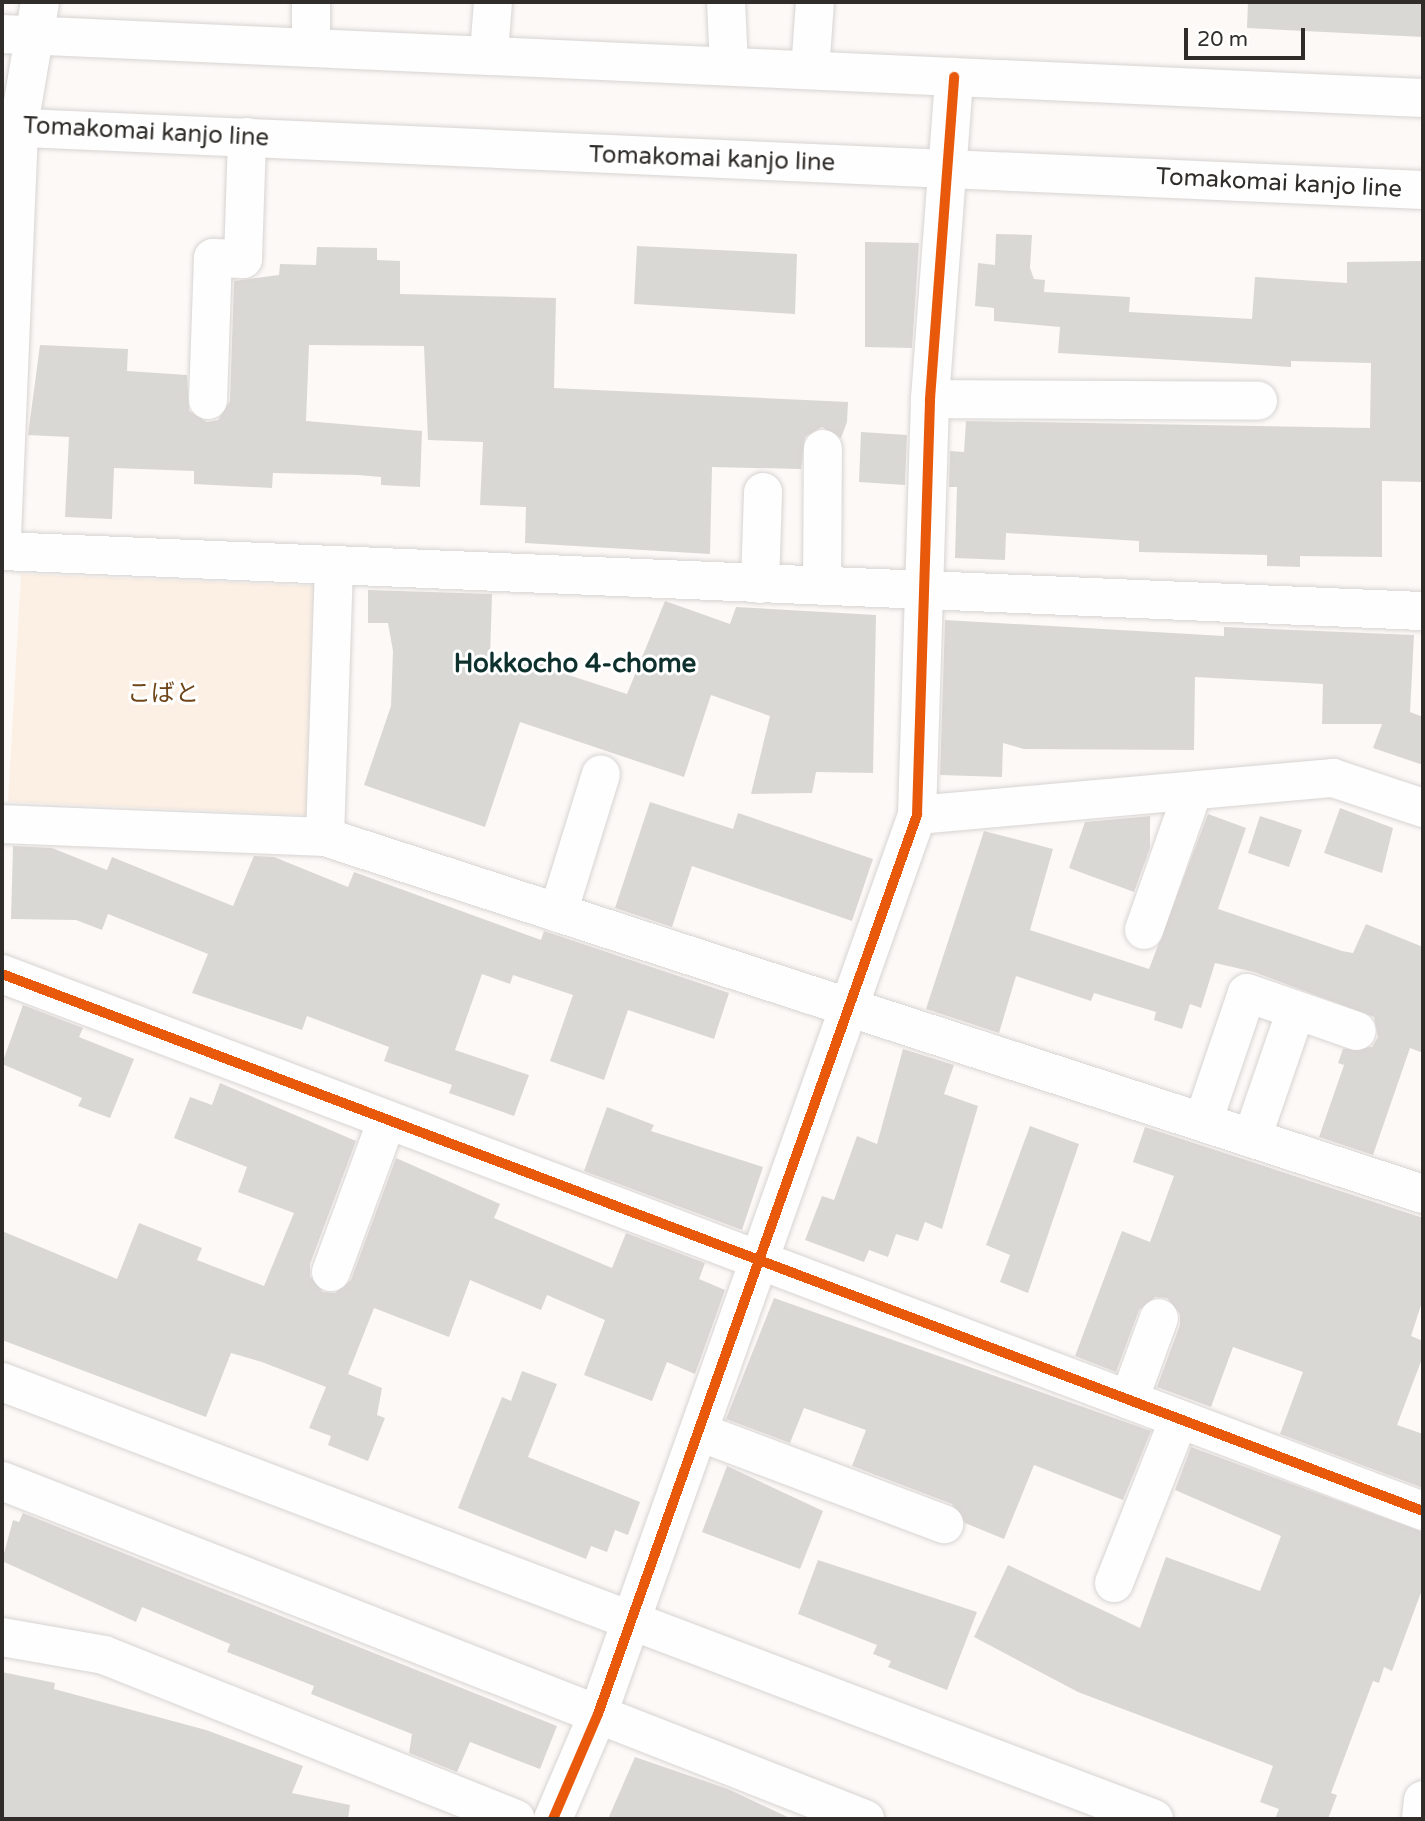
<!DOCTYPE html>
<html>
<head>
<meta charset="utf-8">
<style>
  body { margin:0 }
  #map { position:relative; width:1425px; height:1821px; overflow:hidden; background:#fcf9f7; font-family:"Varela Round","Noto Sans JP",sans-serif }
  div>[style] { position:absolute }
  .green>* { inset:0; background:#fcf0e5 }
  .building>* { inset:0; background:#dad8d5 }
  .roads { filter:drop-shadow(0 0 2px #d7d4d2) drop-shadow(0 0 2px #d7d4d2) }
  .minor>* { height:38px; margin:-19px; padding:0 19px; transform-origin:19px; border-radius:19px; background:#fffefe }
  .major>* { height:38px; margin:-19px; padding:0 19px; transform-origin:19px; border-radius:19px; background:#fffefe }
  .cycleway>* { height:10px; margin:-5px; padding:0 5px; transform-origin:5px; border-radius:5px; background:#e8590c }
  span { translate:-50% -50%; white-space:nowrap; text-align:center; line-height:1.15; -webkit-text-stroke:6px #fff; paint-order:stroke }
  .street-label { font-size:24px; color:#2f2c29 }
  .park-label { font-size:24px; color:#6f4619 }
  .neighbourhood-label { font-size:26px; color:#0e312e; font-weight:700 }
  .frame { position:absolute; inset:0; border:4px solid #2f2c29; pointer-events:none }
  .scale { position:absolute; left:1184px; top:28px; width:121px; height:32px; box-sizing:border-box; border:4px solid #2f2c29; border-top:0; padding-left:9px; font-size:21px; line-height:24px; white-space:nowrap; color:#2f2c29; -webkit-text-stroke:5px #fff; paint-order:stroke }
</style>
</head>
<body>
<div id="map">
  <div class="green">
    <i style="clip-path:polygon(21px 574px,317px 586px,306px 815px,8px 802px)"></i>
  </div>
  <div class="building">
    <i style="clip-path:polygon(1248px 2px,1423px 2px,1423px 37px,1247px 28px)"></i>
    <i style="clip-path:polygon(996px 234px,1032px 235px,1030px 268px,1034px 279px,1045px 280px,1044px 292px,1130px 297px,1129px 312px,1252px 319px,1255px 277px,1347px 283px,1347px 262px,1421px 261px,1423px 482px,1382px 481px,1382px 557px,1300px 556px,1300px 567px,1267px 566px,1267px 555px,1139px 552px,1139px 541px,1006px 533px,1005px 560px,955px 558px,957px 487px,949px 487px,950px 451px,964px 452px,966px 421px,1370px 428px,1371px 363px,1291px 361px,1291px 367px,1058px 353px,1060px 327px,994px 321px,994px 308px,975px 306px,978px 263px,995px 265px)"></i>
    <i style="clip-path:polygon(865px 242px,919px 243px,912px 348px,865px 347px)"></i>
    <i style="clip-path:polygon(637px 246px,797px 254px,795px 314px,634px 304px)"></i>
    <i style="clip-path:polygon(317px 247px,377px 248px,377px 260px,400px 261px,400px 294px,556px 298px,554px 388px,848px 402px,847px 422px,841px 438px,822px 427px,805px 437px,801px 469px,712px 467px,710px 554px,525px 543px,526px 507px,480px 505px,483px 442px,428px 440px,424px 346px,309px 345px,306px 421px,422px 431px,420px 487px,381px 485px,381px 477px,358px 475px,273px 473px,272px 488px,194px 484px,194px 471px,114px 468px,112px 519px,65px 517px,69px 437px,28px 435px,40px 345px,128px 349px,127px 371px,187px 375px,189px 411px,207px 422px,218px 420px,230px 401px,234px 281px,279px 275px,280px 264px,316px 265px)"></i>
    <i style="clip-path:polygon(861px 432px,907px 435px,905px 485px,859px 482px)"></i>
    <i style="clip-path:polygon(368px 590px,492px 594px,490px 658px,547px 662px,547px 668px,627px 694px,665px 601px,730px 624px,736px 607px,876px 615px,873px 773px,816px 772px,812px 793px,751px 794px,770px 716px,711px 695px,684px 777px,520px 722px,485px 827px,364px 785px,391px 706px,393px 651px,388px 623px,368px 623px)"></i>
    <i style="clip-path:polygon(945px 620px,1224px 636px,1224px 627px,1414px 635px,1410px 712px,1423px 717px,1423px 765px,1373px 748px,1382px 724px,1322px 724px,1323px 684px,1195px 677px,1194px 750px,1024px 749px,1003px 743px,1002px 777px,940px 775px)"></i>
    <i style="clip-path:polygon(650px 802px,733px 829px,738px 813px,873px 859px,852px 921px,692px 866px,672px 927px,615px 908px)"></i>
    <i style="clip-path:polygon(1340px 808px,1393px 828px,1382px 873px,1324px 853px)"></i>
    <i style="clip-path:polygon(1208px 814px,1246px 828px,1218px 909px,1342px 951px,1353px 953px,1366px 924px,1423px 947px,1423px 1053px,1410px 1048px,1373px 1155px,1319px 1137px,1344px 1065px,1338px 1063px,1343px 1049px,1372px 1047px,1378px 1037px,1374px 1017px,1254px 972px,1215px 963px,1201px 1008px,1190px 1004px,1182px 1029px,1154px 1020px,1156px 1012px,1094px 993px,1091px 1001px,1016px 976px,999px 1033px,926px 1009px,984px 831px,1053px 849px,1030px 930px,1149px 969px)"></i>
    <i style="clip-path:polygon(1150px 816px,1150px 848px,1134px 892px,1069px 868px,1085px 822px)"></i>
    <i style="clip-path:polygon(1260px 816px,1302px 830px,1289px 867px,1248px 853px)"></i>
    <i style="clip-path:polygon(13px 846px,52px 848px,107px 870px,112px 857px,233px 906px,254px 856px,274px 857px,348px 887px,354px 872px,541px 940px,544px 931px,729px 993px,714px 1039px,628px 1010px,604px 1080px,550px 1061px,573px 995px,513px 975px,510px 984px,482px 974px,455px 1050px,529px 1075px,514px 1116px,449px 1093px,452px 1085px,384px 1061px,389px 1047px,307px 1016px,302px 1030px,192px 993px,208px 954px,108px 914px,102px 930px,76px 920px,11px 919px)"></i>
    <i style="clip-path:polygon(23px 1005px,83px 1028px,79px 1037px,134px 1059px,110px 1118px,78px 1106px,82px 1098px,2px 1064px)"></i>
    <i style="clip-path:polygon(903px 1049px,954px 1065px,944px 1094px,978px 1106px,942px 1229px,925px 1222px,918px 1241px,896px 1234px,888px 1257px,869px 1250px,864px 1262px,805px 1240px,822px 1196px,834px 1200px,857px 1136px,877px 1144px)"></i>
    <i style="clip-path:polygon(220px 1083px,356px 1141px,310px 1264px,310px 1276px,323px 1292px,335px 1293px,351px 1280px,396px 1158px,500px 1204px,494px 1218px,612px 1268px,626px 1233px,705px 1263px,699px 1279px,725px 1290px,695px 1374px,667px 1362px,652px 1401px,584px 1375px,605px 1320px,547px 1295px,541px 1310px,470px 1280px,449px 1337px,374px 1308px,348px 1374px,382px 1388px,377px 1415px,385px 1418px,368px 1461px,328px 1445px,331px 1436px,309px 1428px,326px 1387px,262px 1362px,231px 1353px,206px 1417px,2px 1340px,2px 1231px,117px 1279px,139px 1223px,202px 1248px,197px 1260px,264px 1286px,294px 1213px,238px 1192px,247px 1167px,174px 1138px,190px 1097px,212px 1105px)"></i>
    <i style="clip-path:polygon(607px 1107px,654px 1125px,651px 1131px,763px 1167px,742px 1230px,584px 1171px)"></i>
    <i style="clip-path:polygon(1030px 1126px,1079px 1144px,1028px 1293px,1000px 1282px,1010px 1255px,986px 1245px)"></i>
    <i style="clip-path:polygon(1145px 1127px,1423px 1218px,1423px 1299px,1411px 1336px,1423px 1341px,1423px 1356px,1397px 1425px,1423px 1434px,1423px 1488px,1280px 1434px,1303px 1372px,1233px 1347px,1211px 1407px,1157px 1387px,1180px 1325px,1180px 1314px,1167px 1298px,1155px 1297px,1139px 1310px,1116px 1372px,1075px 1356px,1122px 1231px,1150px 1242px,1174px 1176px,1133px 1162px)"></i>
    <i style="clip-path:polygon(774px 1298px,1151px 1431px,1123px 1500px,1034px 1465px,1004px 1539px,965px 1523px,952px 1504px,852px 1466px,866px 1430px,804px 1408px,790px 1443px,726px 1419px)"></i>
    <i style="clip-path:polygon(522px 1371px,557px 1384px,528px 1457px,640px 1502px,628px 1535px,615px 1530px,607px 1552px,591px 1546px,586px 1559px,458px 1508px,502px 1397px,511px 1401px)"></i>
    <i style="clip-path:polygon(1191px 1447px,1423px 1532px,1423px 1587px,1392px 1671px,1384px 1667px,1379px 1683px,1373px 1681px,1331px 1793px,1337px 1795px,1328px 1819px,1275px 1819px,1279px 1809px,1260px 1802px,1273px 1766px,1078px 1692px,974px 1637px,1008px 1565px,1140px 1628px,1166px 1557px,1260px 1591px,1281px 1536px,1175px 1490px)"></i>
    <i style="clip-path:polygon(727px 1466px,823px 1511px,800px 1569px,702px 1532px)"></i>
    <i style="clip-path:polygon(23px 1513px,557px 1726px,540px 1769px,470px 1742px,457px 1772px,409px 1753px,412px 1734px,311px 1694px,314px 1686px,227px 1652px,230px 1644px,142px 1607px,136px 1622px,2px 1561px,13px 1520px,19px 1522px)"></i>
    <i style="clip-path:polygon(818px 1560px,977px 1612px,947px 1690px,888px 1667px,891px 1661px,873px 1654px,877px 1645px,798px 1614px)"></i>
    <i style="clip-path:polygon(2px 1672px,55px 1683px,54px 1689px,206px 1730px,303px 1766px,292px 1793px,350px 1805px,348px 1819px,2px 1819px)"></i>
    <i style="clip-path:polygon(635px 1757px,728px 1789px,792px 1819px,608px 1819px)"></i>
  </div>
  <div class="roads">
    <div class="minor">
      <i style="left:726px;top:2px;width:63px;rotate:87.3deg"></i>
      <i style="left:311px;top:45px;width:43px;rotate:-90deg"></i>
      <i style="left:489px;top:52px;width:50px;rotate:-85.4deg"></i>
      <i style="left:810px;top:70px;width:68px;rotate:-85.8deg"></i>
      <i style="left:930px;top:399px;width:328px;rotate:0.3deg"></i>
      <i style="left:208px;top:400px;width:142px;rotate:-88deg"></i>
      <i style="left:213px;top:258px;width:30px;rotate:2deg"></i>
      <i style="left:243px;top:259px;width:122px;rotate:-88.1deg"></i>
      <i style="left:2px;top:536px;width:411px;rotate:-87.6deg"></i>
      <i style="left:19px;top:125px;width:125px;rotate:-80.3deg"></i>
      <i style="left:2px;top:551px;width:1422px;rotate:2.42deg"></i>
      <i style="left:760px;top:584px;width:92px;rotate:-88.1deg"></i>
      <i style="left:822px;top:586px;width:137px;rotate:-89.6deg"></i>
      <i style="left:917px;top:815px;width:418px;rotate:-5.1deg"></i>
      <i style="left:1333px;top:778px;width:95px;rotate:18.4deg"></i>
      <i style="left:2px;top:824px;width:323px;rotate:2.3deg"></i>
      <i style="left:325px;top:837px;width:1155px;rotate:18.01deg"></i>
      <i style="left:325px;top:837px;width:272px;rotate:-88.1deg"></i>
      <i style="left:558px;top:913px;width:145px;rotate:-72.8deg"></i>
      <i style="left:1144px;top:930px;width:147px;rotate:-70.6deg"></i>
      <i style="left:2px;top:974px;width:1519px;rotate:20.7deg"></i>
      <i style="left:1203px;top:1122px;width:136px;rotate:-71.2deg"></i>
      <i style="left:1247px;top:993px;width:116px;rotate:19.1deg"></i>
      <i style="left:1252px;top:1138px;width:135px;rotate:-71deg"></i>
      <i style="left:331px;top:1272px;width:162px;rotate:-69.8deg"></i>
      <i style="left:2px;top:1382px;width:1232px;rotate:20.77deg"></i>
      <i style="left:1129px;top:1400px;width:87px;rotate:-69.9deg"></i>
      <i style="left:699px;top:1432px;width:262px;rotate:20.6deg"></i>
      <i style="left:2px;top:1481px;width:927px;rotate:21.39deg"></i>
      <i style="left:1114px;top:1583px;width:176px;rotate:-68.4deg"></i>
      <i style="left:2px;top:1637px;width:104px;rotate:10deg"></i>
      <i style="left:104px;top:1655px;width:443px;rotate:21.7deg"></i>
      <i style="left:553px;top:1819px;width:114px;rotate:-66.8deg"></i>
      <i style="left:598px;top:1714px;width:954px;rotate:-70.46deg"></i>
      <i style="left:917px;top:815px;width:416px;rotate:-88.2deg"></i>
      <i style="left:930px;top:399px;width:323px;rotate:-85.7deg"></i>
      <i style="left:1421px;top:1819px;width:19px;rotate:-84deg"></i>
    </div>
    <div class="major">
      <i style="left:2px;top:34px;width:1422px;rotate:2.58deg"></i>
      <i style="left:2px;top:127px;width:1422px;rotate:2.54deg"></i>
    </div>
  </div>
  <div class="cycleway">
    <i style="left:2px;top:974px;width:1519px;rotate:20.7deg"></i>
    <i style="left:553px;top:1819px;width:114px;rotate:-66.8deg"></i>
    <i style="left:598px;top:1714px;width:954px;rotate:-70.46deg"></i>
    <i style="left:917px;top:815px;width:416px;rotate:-88.2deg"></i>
    <i style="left:930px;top:399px;width:323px;rotate:-85.7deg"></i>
  </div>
  <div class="street-label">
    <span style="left:146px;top:132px;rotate:3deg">Tomakomai kanjo line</span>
    <span style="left:712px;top:159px;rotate:2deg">Tomakomai kanjo line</span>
    <span style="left:1279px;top:183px;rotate:3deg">Tomakomai kanjo line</span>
  </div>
  <div class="park-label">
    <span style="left:163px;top:694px">こばと</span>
  </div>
  <div class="neighbourhood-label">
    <span style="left:575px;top:664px">Hokkocho 4-chome</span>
  </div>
  <div class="frame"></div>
  <div class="scale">20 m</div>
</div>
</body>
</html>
